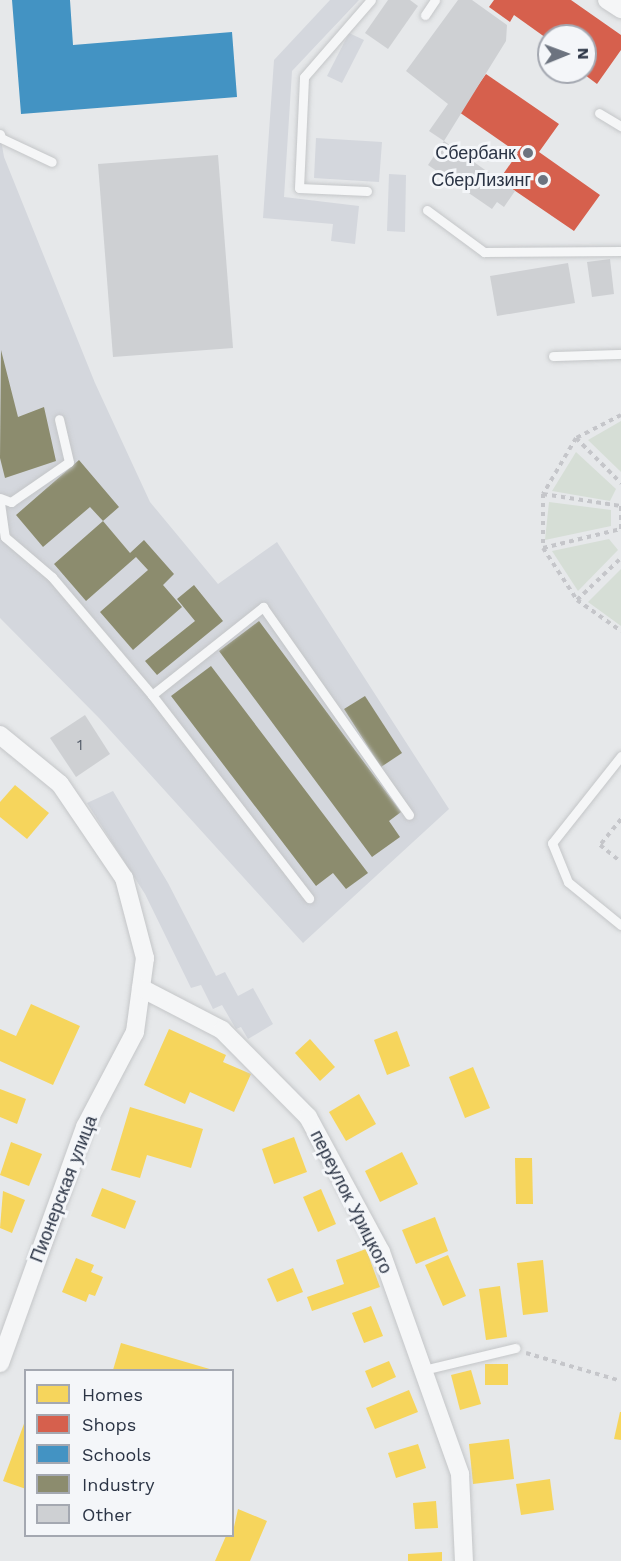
<!DOCTYPE html>
<html>
<head>
<meta charset="utf-8">
<style>
  body { margin:0 }
  #map { position:relative; width:621px; height:1561px; overflow:hidden; background:#e6e8ea; font-family:"Work Sans",sans-serif }
  div>[style] { position:absolute }
  .built>* { inset:0; background:#d4d7dd }
  .green>* { inset:0; background:#d6ded6 }
  .homes>* { inset:0; background:#f6d55c }
  .shops>* { inset:0; background:#d6604d }
  .schools>* { inset:0; background:#4393c3 }
  .industry>* { inset:0; background:#8c8c6e }
  .building>* { inset:0; background:#ced0d3 }
  .path>* { height:4px; margin-top:-2px; transform-origin:0; background:repeating-linear-gradient(90deg,#c5c6ca 0 4.5px,transparent 0 9px) }
  .roads { filter:drop-shadow(0 0 2px #c4c6c8) drop-shadow(0 0 2px #c4c6c8) }
  .lane>* { height:9px; margin:-4.5px; padding:0 4.5px; transform-origin:4.5px; border-radius:4.5px; background:#f5f6f7 }
  .street>* { height:18px; margin:-9px; padding:0 9px; transform-origin:9px; border-radius:9px; background:#f5f6f7 }
  .dots>* { width:16px; height:16px; translate:-50% -50%; box-sizing:border-box; border:3px solid #f4f6f9; border-radius:50% }
  span { translate:-50% -50%; white-space:nowrap; text-align:center; line-height:1.15; -webkit-text-stroke:6px #f4f6f9; paint-order:stroke }
  .number-label { font-size:15px; color:#545c69 }
  .number-label span { -webkit-text-stroke-width:0 }
  .poi-label { font-size:18px; color:#2b3445 }
  .right { translate:-100% -50%; text-align:right }
  .street-label { font-size:18px; color:#2b3445 }
  .legend { position:absolute; left:24px; top:1369px; width:210px; height:168px; box-sizing:border-box; background:#f4f6f9; border:2px solid #a4a8b1; margin:0; padding:8px 10px; list-style:none; font-size:18px; color:#2b3445 }
  .legend li { display:flex; align-items:center; gap:12px; height:30px }
  .legend b { width:30px; border:2px solid #a4a8b1 }
  .north { position:absolute; left:537px; top:24px; width:60px; height:60px; box-sizing:border-box; background:#f4f6f9; border:2px solid #a4a8b1; border-radius:50%; rotate:89deg; font-size:16px; font-weight:700; line-height:24px; text-align:center; color:#2b3445 }
  .north::after { content:''; display:block; margin:auto; width:21px; height:27px; background:#6c737f; clip-path:polygon(50% 0,100% 100%,50% 72%,0 100%) }
</style>
</head>
<body>
<div id="map">
  <div class="built">
    <i style="clip-path:polygon(330px 0,359px 0,292px 71px,284px 197px,359px 206px,355px 244px,331px 241px,333px 224px,263px 218px,274px 60px)"></i>
    <i style="clip-path:polygon(349px 33px,364px 40px,342px 83px,327px 76px)"></i>
    <i style="clip-path:polygon(0 134px,4px 157px,95px 383px,150px 502px,218px 584px,277px 542px,449px 809px,303px 943px,99px 718px,0 618px)"></i>
    <i style="clip-path:polygon(316px 138px,382px 142px,379px 182px,314px 178px)"></i>
    <i style="clip-path:polygon(389px 174px,406px 175px,405px 232px,387px 231px)"></i>
    <i style="clip-path:polygon(113px 791px,168px 883px,216px 976px,225px 972px,238px 996px,253px 988px,273px 1024px,248px 1039px,241px 1027px,236px 1029px,222px 1005px,213px 1009px,201px 985px,191px 988px,145px 894px,87px 803px)"></i>
  </div>
  <div class="green">
    <i style="clip-path:polygon(621px 421px,621px 472px,588px 440px)"></i>
    <i style="clip-path:polygon(576px 452px,616px 489px,610px 501px,552px 491px)"></i>
    <i style="clip-path:polygon(549px 502px,611px 510px,611px 526px,545px 540px)"></i>
    <i style="clip-path:polygon(609px 539px,618px 550px,578px 591px,552px 551px)"></i>
    <i style="clip-path:polygon(621px 569px,621px 626px,588px 602px)"></i>
  </div>
  <div class="homes">
    <i style="clip-path:polygon(15px 785px,49px 813px,27px 839px,0 817px,0 802px)"></i>
    <i style="clip-path:polygon(31px 1004px,80px 1026px,53px 1085px,0 1061px,0 1029px,16px 1036px)"></i>
    <i style="clip-path:polygon(169px 1029px,226px 1055px,223px 1062px,251px 1074px,234px 1112px,190px 1092px,185px 1104px,144px 1085px)"></i>
    <i style="clip-path:polygon(397px 1031px,410px 1066px,387px 1075px,374px 1040px)"></i>
    <i style="clip-path:polygon(310px 1039px,335px 1067px,320px 1081px,295px 1053px)"></i>
    <i style="clip-path:polygon(473px 1067px,490px 1108px,465px 1118px,449px 1077px)"></i>
    <i style="clip-path:polygon(0 1089px,26px 1099px,17px 1124px,0 1117px)"></i>
    <i style="clip-path:polygon(359px 1094px,376px 1124px,346px 1141px,329px 1112px)"></i>
    <i style="clip-path:polygon(130px 1107px,203px 1129px,191px 1168px,147px 1155px,140px 1178px,111px 1170px)"></i>
    <i style="clip-path:polygon(294px 1137px,307px 1172px,274px 1184px,262px 1149px)"></i>
    <i style="clip-path:polygon(11px 1142px,42px 1154px,29px 1186px,0 1175px)"></i>
    <i style="clip-path:polygon(402px 1152px,418px 1184px,380px 1202px,365px 1171px)"></i>
    <i style="clip-path:polygon(515px 1158px,532px 1158px,533px 1204px,516px 1204px)"></i>
    <i style="clip-path:polygon(102px 1188px,136px 1201px,125px 1229px,91px 1216px)"></i>
    <i style="clip-path:polygon(321px 1189px,336px 1224px,318px 1232px,303px 1197px)"></i>
    <i style="clip-path:polygon(3px 1191px,25px 1200px,12px 1233px,0 1228px)"></i>
    <i style="clip-path:polygon(435px 1217px,448px 1251px,416px 1264px,402px 1230px)"></i>
    <i style="clip-path:polygon(366px 1249px,380px 1287px,312px 1311px,307px 1297px,344px 1284px,336px 1260px)"></i>
    <i style="clip-path:polygon(448px 1255px,466px 1296px,443px 1306px,425px 1265px)"></i>
    <i style="clip-path:polygon(76px 1258px,94px 1265px,91px 1272px,103px 1277px,95px 1296px,89px 1294px,86px 1302px,62px 1292px)"></i>
    <i style="clip-path:polygon(543px 1260px,548px 1312px,523px 1315px,517px 1263px)"></i>
    <i style="clip-path:polygon(293px 1268px,303px 1292px,277px 1302px,267px 1279px)"></i>
    <i style="clip-path:polygon(500px 1286px,507px 1337px,486px 1340px,479px 1289px)"></i>
    <i style="clip-path:polygon(371px 1306px,383px 1336px,364px 1343px,352px 1313px)"></i>
    <i style="clip-path:polygon(121px 1343px,213px 1370px,113px 1370px)"></i>
    <i style="clip-path:polygon(389px 1361px,396px 1377px,372px 1388px,365px 1371px)"></i>
    <i style="clip-path:polygon(485px 1364px,508px 1364px,508px 1385px,485px 1385px)"></i>
    <i style="clip-path:polygon(471px 1370px,481px 1404px,460px 1410px,451px 1375px)"></i>
    <i style="clip-path:polygon(409px 1390px,418px 1412px,375px 1429px,366px 1408px)"></i>
    <i style="clip-path:polygon(620px 1412px,621px 1412px,621px 1440px,614px 1439px)"></i>
    <i style="clip-path:polygon(25px 1421px,26px 1421px,26px 1489px,3px 1481px)"></i>
    <i style="clip-path:polygon(509px 1439px,514px 1479px,473px 1484px,469px 1444px)"></i>
    <i style="clip-path:polygon(418px 1444px,426px 1468px,396px 1478px,388px 1453px)"></i>
    <i style="clip-path:polygon(550px 1479px,554px 1510px,521px 1515px,516px 1484px)"></i>
    <i style="clip-path:polygon(436px 1501px,438px 1528px,415px 1529px,413px 1503px)"></i>
    <i style="clip-path:polygon(238px 1509px,267px 1521px,250px 1561px,215px 1561px,226px 1536px,232px 1536px)"></i>
    <i style="clip-path:polygon(442px 1552px,442px 1561px,408px 1561px,408px 1554px)"></i>
  </div>
  <div class="shops">
    <i style="clip-path:polygon(494px 0,571px 0,621px 35px,621px 50px,597px 84px,581px 72px,585px 72px,585px 36px,549px 36px,549px 40px,514px 15px,510px 22px,489px 7px)"></i>
    <i style="clip-path:polygon(486px 74px,559px 124px,539px 152px,600px 195px,574px 231px,499px 180px,518px 153px,459px 112px)"></i>
  </div>
  <div class="schools">
    <i style="clip-path:polygon(12px 0,70px 0,73px 45px,232px 32px,237px 97px,21px 114px)"></i>
  </div>
  <div class="industry">
    <i style="clip-path:polygon(1px 350px,18px 417px,44px 407px,56px 461px,5px 478px,0 458px)"></i>
    <i style="clip-path:polygon(79px 460px,119px 507px,103px 521px,90px 507px,43px 547px,16px 515px)"></i>
    <i style="clip-path:polygon(103px 521px,130px 553px,144px 540px,174px 574px,163px 585px,182px 607px,133px 650px,100px 612px,148px 570px,136px 557px,86px 601px,54px 564px)"></i>
    <i style="clip-path:polygon(194px 585px,223px 621px,157px 675px,145px 661px,195px 621px,177px 599px)"></i>
    <i style="clip-path:polygon(259px 621px,401px 812px,389px 821px,400px 837px,372px 857px,219px 651px)"></i>
    <i style="clip-path:polygon(211px 666px,368px 873px,346px 889px,333px 873px,316px 886px,171px 696px)"></i>
    <i style="clip-path:polygon(365px 696px,402px 753px,381px 767px,344px 709px)"></i>
  </div>
  <div class="building">
    <i style="clip-path:polygon(388px 0,410px 0,418px 6px,388px 49px,365px 33px)"></i>
    <i style="clip-path:polygon(458px 0,472px 0,507px 25px,506px 41px,444px 141px,429px 131px,448px 104px,406px 71px)"></i>
    <i style="clip-path:polygon(444px 141px,515px 191px,504px 207px,497px 202px,492px 209px,428px 165px)"></i>
    <i style="clip-path:polygon(218px 155px,233px 348px,113px 357px,98px 164px)"></i>
    <i style="clip-path:polygon(610px 259px,614px 294px,592px 297px,587px 262px)"></i>
    <i style="clip-path:polygon(568px 263px,575px 303px,497px 316px,490px 276px)"></i>
    <i style="clip-path:polygon(85px 715px,110px 754px,76px 777px,50px 738px)"></i>
  </div>
  <div class="path">
    <i style="left:621px;top:415px;width:51px;rotate:152.9deg"></i>
    <i style="left:576px;top:438px;width:65px;rotate:120.5deg"></i>
    <i style="left:543px;top:494px;width:54px;rotate:90deg"></i>
    <i style="left:543px;top:548px;width:62px;rotate:56.8deg"></i>
    <i style="left:577px;top:600px;width:54px;rotate:35.2deg"></i>
    <i style="left:576px;top:438px;width:64px;rotate:45deg"></i>
    <i style="left:543px;top:494px;width:79px;rotate:8.7deg"></i>
    <i style="left:621px;top:529px;width:23px;rotate:-90deg"></i>
    <i style="left:543px;top:548px;width:80px;rotate:-13.7deg"></i>
    <i style="left:577px;top:600px;width:61px;rotate:-43.7deg"></i>
    <i style="left:621px;top:819px;width:33px;rotate:129deg"></i>
    <i style="left:600px;top:845px;width:27px;rotate:39deg"></i>
    <i style="left:526px;top:1353px;width:99px;rotate:16.4deg"></i>
  </div>
  <div class="roads">
    <div class="lane">
      <i style="left:425px;top:15px;width:18px;rotate:-56deg"></i>
      <i style="left:599px;top:113px;width:26px;rotate:31deg"></i>
      <i style="left:0;top:134px;width:4px;rotate:76deg"></i>
      <i style="left:1px;top:138px;width:56px;rotate:25.2deg"></i>
      <i style="left:367px;top:191px;width:68px;rotate:-177.5deg"></i>
      <i style="left:299px;top:188px;width:111px;rotate:-87.4deg"></i>
      <i style="left:304px;top:77px;width:102px;rotate:-49deg"></i>
      <i style="left:427px;top:210px;width:71px;rotate:36.4deg"></i>
      <i style="left:484px;top:252px;width:137px;rotate:-0.4deg"></i>
      <i style="left:553px;top:356px;width:68px;rotate:-1.7deg"></i>
      <i style="left:0;top:498px;width:12px;rotate:20deg"></i>
      <i style="left:11px;top:502px;width:70px;rotate:-34.6deg"></i>
      <i style="left:69px;top:462px;width:44px;rotate:-103.1deg"></i>
      <i style="left:0;top:503px;width:34px;rotate:82deg"></i>
      <i style="left:5px;top:537px;width:62px;rotate:40.4deg"></i>
      <i style="left:52px;top:577px;width:155px;rotate:49.7deg"></i>
      <i style="left:152px;top:695px;width:257px;rotate:52.3deg"></i>
      <i style="left:152px;top:695px;width:142px;rotate:-38.4deg"></i>
      <i style="left:263px;top:607px;width:254px;rotate:54.9deg"></i>
      <i style="left:621px;top:756px;width:111px;rotate:128.4deg"></i>
      <i style="left:552px;top:843px;width:42px;rotate:67.7deg"></i>
      <i style="left:568px;top:882px;width:68px;rotate:39.1deg"></i>
      <i style="left:423px;top:1370px;width:95px;rotate:-13.4deg"></i>
    </div>
    <div class="street">
      <i style="left:607px;top:0;width:17px;rotate:33deg"></i>
      <i style="left:0;top:735px;width:77px;rotate:39.2deg"></i>
      <i style="left:60px;top:784px;width:114px;rotate:55.8deg"></i>
      <i style="left:124px;top:878px;width:83px;rotate:75.3deg"></i>
      <i style="left:145px;top:958px;width:75px;rotate:97.7deg"></i>
      <i style="left:135px;top:1032px;width:107px;rotate:117.8deg"></i>
      <i style="left:85px;top:1127px;width:251px;rotate:109.8deg"></i>
      <i style="left:141px;top:988px;width:91px;rotate:27.4deg"></i>
      <i style="left:222px;top:1030px;width:122px;rotate:45.3deg"></i>
      <i style="left:308px;top:1117px;width:153px;rotate:61.6deg"></i>
      <i style="left:381px;top:1252px;width:236px;rotate:70.4deg"></i>
      <i style="left:460px;top:1474px;width:87px;rotate:87.4deg"></i>
    </div>
  </div>
  <div class="dots">
    <i style="left:528px;top:153px;background:#6c737f"></i>
    <i style="left:543px;top:180px;background:#6c737f"></i>
  </div>
  <div class="number-label">
    <span style="left:80px;top:746px">1</span>
  </div>
  <div class="poi-label">
    <span class="right" style="left:516px;top:153px">Сбербанк</span>
    <span class="right" style="left:531px;top:180px">СберЛизинг</span>
  </div>
  <div class="street-label">
    <span style="left:64px;top:1189px;rotate:-69deg">Пионерская улица</span>
    <span style="left:351px;top:1202px;rotate:63deg">переулок Урицкого</span>
  </div>
  <ul class="legend">
  <li><b style="height:16px;background:#f6d55c"></b>Homes</li>
  <li><b style="height:16px;background:#d6604d"></b>Shops</li>
  <li><b style="height:16px;background:#4393c3"></b>Schools</li>
  <li><b style="height:16px;background:#8c8c6e"></b>Industry</li>
  <li><b style="height:16px;background:#ced0d3"></b>Other</li>
  </ul>
  <div class="north">N</div>
</div>
</body>
</html>
